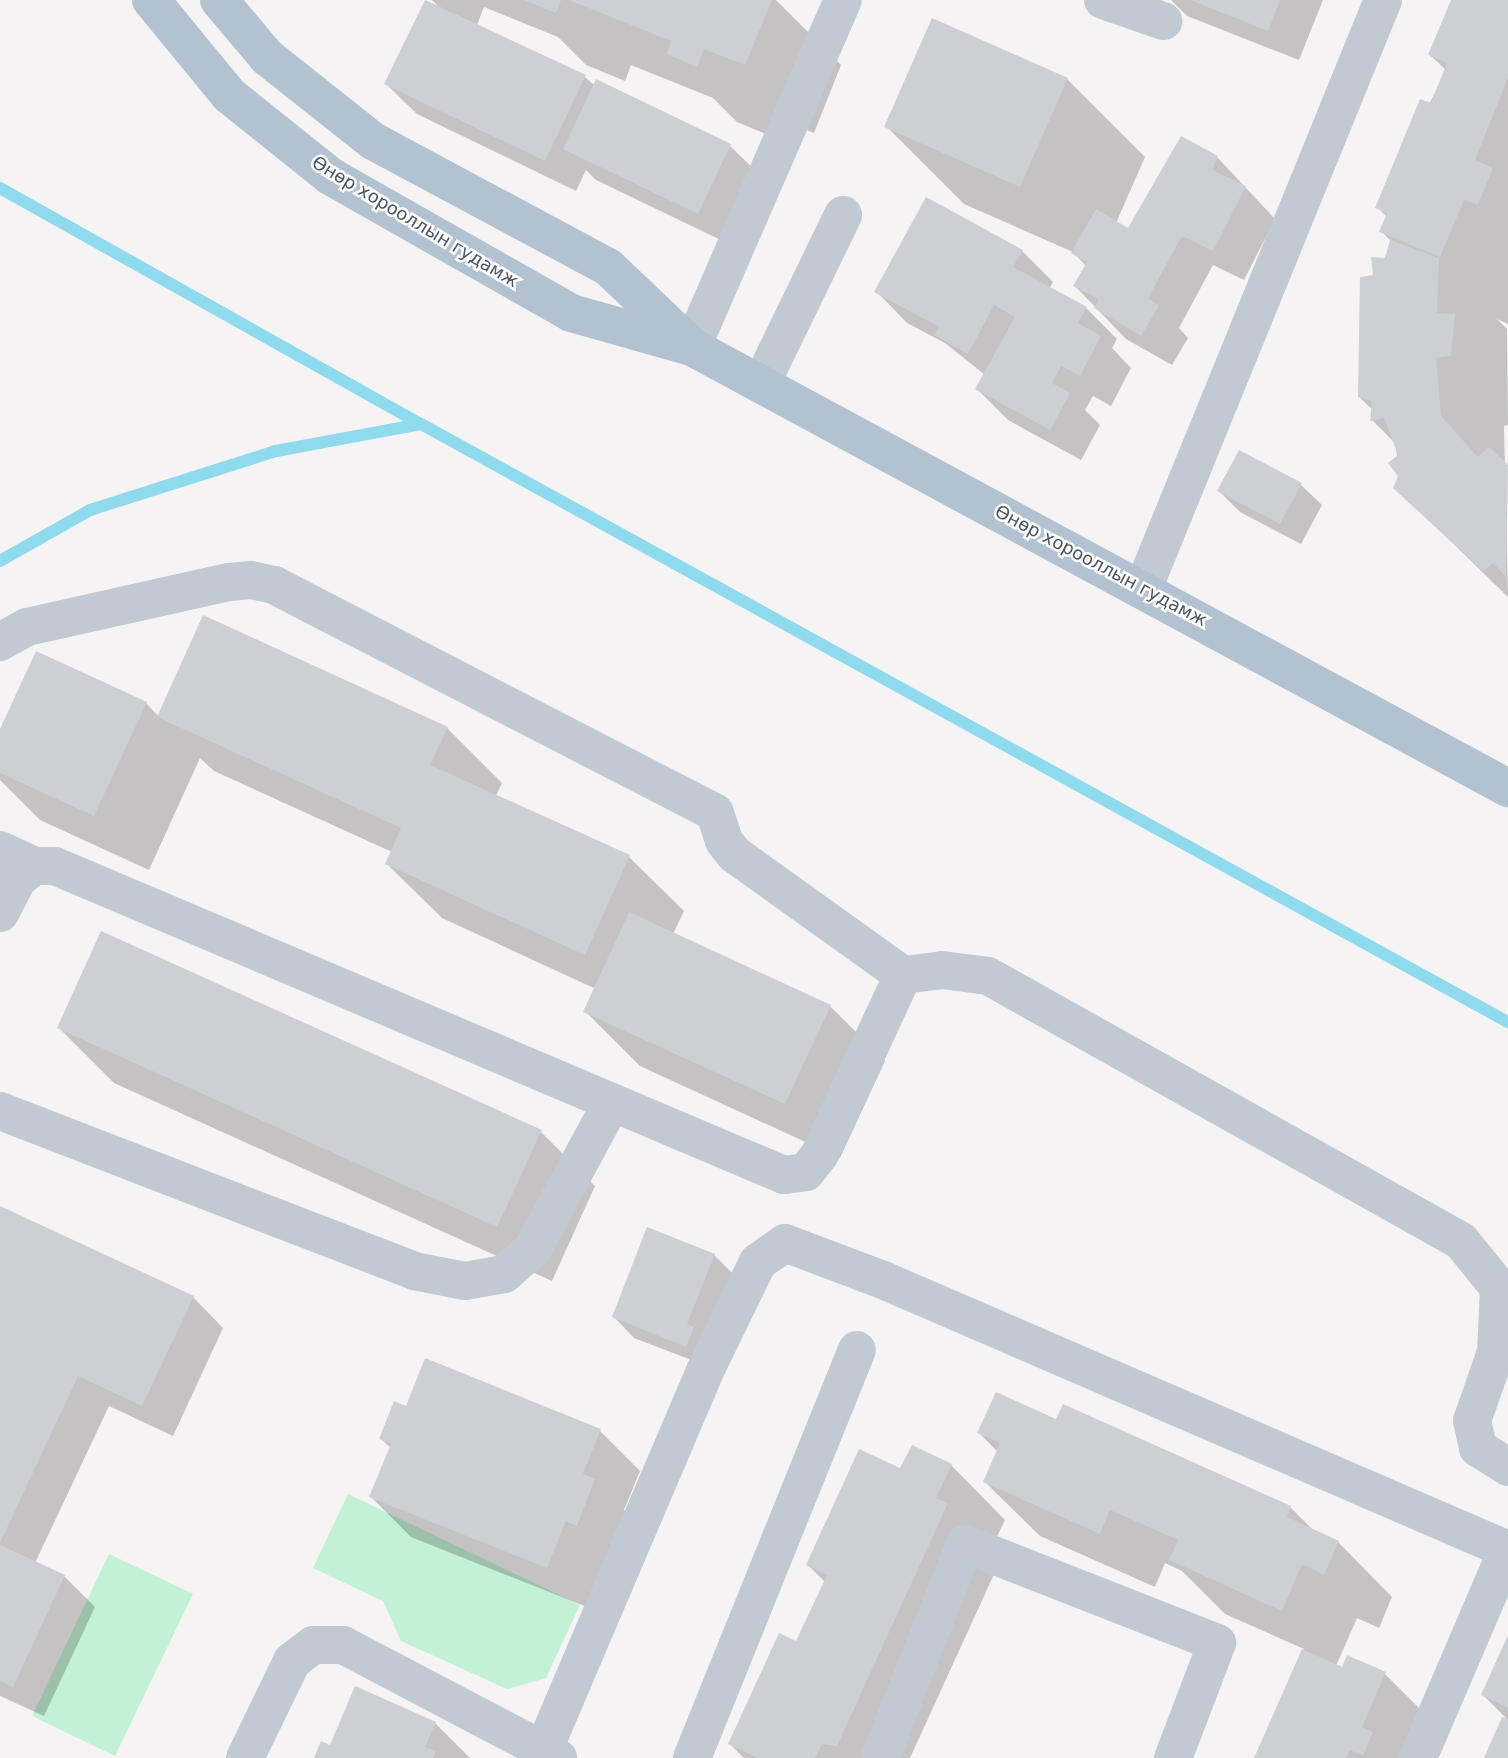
<!DOCTYPE html>
<html>
<head>
<meta charset="utf-8">
<style>
  body { margin:0 }
  #map { position:relative; width:1508px; height:1758px; overflow:hidden; background:#f5f3f3; font-family:"DejaVu Sans",sans-serif }
  div>[style] { position:absolute }
  .green>* { inset:0; background:#c3f1d5 }
  .shadow>* { inset:0; background:#0003 }
  .stream>* { height:12px; margin:-6px; padding:0 6px; transform-origin:6px; border-radius:6px; background:#90daee }
  .building>* { inset:0; background:#cdcfd5 }
  .minor>* { height:38px; margin:-19px; padding:0 19px; transform-origin:19px; border-radius:19px; background:#c1cad2 }
  .major>* { height:38px; margin:-19px; padding:0 19px; transform-origin:19px; border-radius:19px; background:#b3c2d1 }
  span { translate:-50% -50%; white-space:nowrap; text-align:center; line-height:1.15; -webkit-text-stroke:5px #fff; paint-order:stroke }
  .street-label { font-size:18px; color:#4a5661 }
</style>
</head>
<body>
<div id="map">
  <div class="green">
    <i style="clip-path:polygon(348px 1494px,580px 1605px,546px 1678px,507px 1689px,401px 1641px,383px 1601px,313px 1568px)"></i>
    <i style="clip-path:polygon(109px 1554px,193px 1594px,115px 1756px,32px 1716px)"></i>
  </div>
  <div class="shadow">
    <i style="clip-path:polygon(432px 0,776px 0,841px 65px,814px 133px,773px 116px,766px 134px,737px 122px,713px 98px,631px 65px,625px 81px,586px 65px,558px 37px,484px 7px,477px 25px,585px 77px,595px 86px,597px 82px,730px 146px,761px 176px,729px 244px,596px 180px,586px 170px,576px 191px,417px 114px,386px 84px,426px 1px,438px 6px)"></i>
    <i style="clip-path:polygon(1171px 0,1323px 0,1299px 60px,1187px 16px)"></i>
    <i style="clip-path:polygon(1453px 0,1508px 0,1508px 324px,1497px 319px,1507px 329px,1508px 425px,1504px 426px,1508px 597px,1396px 488px,1400px 475px,1395px 443px,1372px 420px,1373px 410px,1359px 397px,1375px 277px,1392px 242px,1381px 231px,1387px 217px,1378px 208px,1446px 70px,1430px 55px)"></i>
    <i style="clip-path:polygon(1067px 79px,1145px 157px,1116px 223px,1128px 231px,1217px 157px,1275px 219px,1244px 280px,1213px 265px,1179px 328px,1188px 338px,1172px 365px,1126px 339px,1075px 286px,1086px 266px,1073px 252px,964px 204px,886px 126px)"></i>
    <i style="clip-path:polygon(1022px 251px,1053px 282px,1049px 289px,1086px 308px,1117px 339px,1112px 348px,1131px 368px,1111px 406px,1093px 396px,1085px 410px,1100px 425px,1081px 460px,1008px 420px,977px 389px,985px 375px,945px 343px,907px 323px,877px 292px)"></i>
    <i style="clip-path:polygon(1301px 485px,1322px 505px,1301px 544px,1240px 512px,1219px 491px)"></i>
    <i style="clip-path:polygon(204px 618px,447px 728px,502px 783px,496px 796px,629px 857px,684px 911px,673px 934px,830px 1006px,885px 1061px,840px 1158px,640px 1066px,585px 1011px,596px 989px,442px 918px,387px 864px,392px 852px,214px 771px,200px 758px,149px 870px,40px 820px,0 780px,0 734px,146px 703px,159px 717px)"></i>
    <i style="clip-path:polygon(59px 1028px,541px 1132px,595px 1186px,552px 1281px,114px 1083px)"></i>
    <i style="clip-path:polygon(0 1208px,193px 1297px,223px 1328px,173px 1436px,109px 1406px,35px 1563px,64px 1576px,95px 1607px,44px 1716px,0 1696px)"></i>
    <i style="clip-path:polygon(714px 1255px,735px 1276px,707px 1366px,634px 1338px,614px 1317px)"></i>
    <i style="clip-path:polygon(426px 1361px,600px 1431px,640px 1471px,624px 1510px,634px 1520px,587px 1607px,411px 1537px,371px 1497px,391px 1448px,381px 1439px,407px 1408px)"></i>
    <i style="clip-path:polygon(1057px 1421px,1290px 1507px,1315px 1532px,1338px 1542px,1392px 1597px,1379px 1628px,1357px 1618px,1336px 1666px,1385px 1674px,1439px 1728px,1426px 1758px,1256px 1758px,1304px 1649px,1225px 1614px,1182px 1571px,1165px 1563px,1155px 1587px,1040px 1536px,985px 1482px,998px 1452px,979px 1433px)"></i>
    <i style="clip-path:polygon(951px 1465px,1005px 1520px,991px 1549px,1001px 1559px,910px 1758px,744px 1758px,730px 1744px,797px 1643px,825px 1582px,808px 1565px,901px 1471px)"></i>
    <i style="clip-path:polygon(1508px 1639px,1508px 1720px,1483px 1695px)"></i>
    <i style="clip-path:polygon(435px 1723px,470px 1758px,316px 1758px,331px 1748px)"></i>
  </div>
  <div class="stream">
    <i style="left:0;top:188px;width:483px;rotate:29.3deg"></i>
    <i style="left:0;top:561px;width:103px;rotate:-29.5deg"></i>
    <i style="left:90px;top:510px;width:195px;rotate:-17.6deg"></i>
    <i style="left:276px;top:451px;width:147px;rotate:-10.5deg"></i>
    <i style="left:421px;top:424px;width:1241px;rotate:28.82deg"></i>
  </div>
  <div class="building">
    <i style="clip-path:polygon(425px 0,586px 75px,545px 161px,384px 84px)"></i>
    <i style="clip-path:polygon(524px 0,561px 0,556px 13px)"></i>
    <i style="clip-path:polygon(569px 0,772px 0,745px 65px,704px 49px,697px 67px,667px 54px,671px 41px)"></i>
    <i style="clip-path:polygon(1190px 0,1280px 0,1268px 31px)"></i>
    <i style="clip-path:polygon(1451px 0,1508px 0,1508px 78px,1475px 160px,1493px 168px,1478px 205px,1464px 200px,1440px 257px,1379px 232px,1387px 213px,1375px 208px,1420px 99px,1431px 103px,1447px 63px,1428px 55px)"></i>
    <i style="clip-path:polygon(932px 18px,1068px 78px,1020px 187px,884px 127px)"></i>
    <i style="clip-path:polygon(596px 79px,731px 144px,698px 214px,563px 149px)"></i>
    <i style="clip-path:polygon(1181px 136px,1218px 156px,1212px 170px,1246px 186px,1213px 251px,1182px 236px,1148px 298px,1159px 306px,1141px 336px,1094px 308px,1099px 299px,1073px 286px,1087px 262px,1071px 253px,1096px 209px,1128px 228px)"></i>
    <i style="clip-path:polygon(926px 197px,1023px 250px,1013px 267px,1087px 307px,1078px 323px,1101px 336px,1080px 376px,1061px 366px,1052px 383px,1070px 393px,1050px 430px,975px 389px,1015px 317px,994px 305px,968px 354px,934px 335px,939px 327px,874px 292px)"></i>
    <i style="clip-path:polygon(1390px 240px,1439px 258px,1437px 313px,1455px 314px,1451px 356px,1436px 358px,1441px 416px,1478px 457px,1489px 447px,1508px 465px,1506px 577px,1493px 563px,1483px 571px,1393px 488px,1398px 476px,1388px 463px,1398px 455px,1384px 418px,1370px 421px,1372px 401px,1358px 397px,1360px 277px,1373px 275px,1371px 257px,1385px 258px)"></i>
    <i style="clip-path:polygon(1239px 450px,1302px 483px,1280px 524px,1217px 491px)"></i>
    <i style="clip-path:polygon(203px 615px,448px 727px,430px 765px,630px 855px,585px 955px,385px 864px,401px 828px,157px 717px)"></i>
    <i style="clip-path:polygon(36px 651px,147px 702px,94px 816px,0 773px,0 729px)"></i>
    <i style="clip-path:polygon(629px 912px,831px 1005px,785px 1104px,583px 1012px)"></i>
    <i style="clip-path:polygon(101px 931px,542px 1130px,497px 1227px,57px 1028px)"></i>
    <i style="clip-path:polygon(0 1206px,194px 1296px,142px 1406px,78px 1376px,0 1543px)"></i>
    <i style="clip-path:polygon(647px 1227px,715px 1254px,687px 1324px,694px 1327px,686px 1347px,612px 1317px)"></i>
    <i style="clip-path:polygon(425px 1358px,601px 1429px,583px 1474px,595px 1479px,577px 1526px,566px 1521px,547px 1568px,369px 1497px,391px 1444px,379px 1439px,394px 1401px,406px 1406px)"></i>
    <i style="clip-path:polygon(996px 1392px,1056px 1419px,1063px 1404px,1291px 1506px,1287px 1517px,1339px 1541px,1324px 1575px,1302px 1564px,1282px 1611px,1169px 1560px,1178px 1540px,1110px 1510px,1100px 1534px,983px 1482px,1000px 1443px,977px 1433px)"></i>
    <i style="clip-path:polygon(912px 1445px,952px 1464px,936px 1498px,948px 1503px,837px 1746px,822px 1744px,815px 1758px,757px 1758px,728px 1744px,779px 1633px,796px 1641px,827px 1575px,806px 1565px,859px 1449px,900px 1468px)"></i>
    <i style="clip-path:polygon(0 1545px,65px 1575px,13px 1687px,0 1681px)"></i>
    <i style="clip-path:polygon(1508px 1635px,1508px 1708px,1481px 1695px)"></i>
    <i style="clip-path:polygon(1302px 1649px,1342px 1667px,1347px 1655px,1386px 1672px,1362px 1727px,1373px 1732px,1363px 1756px,1350px 1750px,1346px 1758px,1254px 1758px)"></i>
    <i style="clip-path:polygon(355px 1686px,436px 1722px,425px 1747px,436px 1751px,433px 1758px,314px 1758px,321px 1741px,330px 1745px)"></i>
    <i style="clip-path:polygon(1502px 1717px,1508px 1719px,1508px 1758px,1484px 1758px)"></i>
  </div>
  <div class="minor">
    <i style="left:1103px;top:0;width:64px;rotate:19.3deg"></i>
    <i style="left:692px;top:347px;width:378px;rotate:-66.5deg"></i>
    <i style="left:761px;top:384px;width:188px;rotate:-64.1deg"></i>
    <i style="left:1143px;top:589px;width:636px;rotate:-67.83deg"></i>
    <i style="left:0;top:642px;width:31px;rotate:-29deg"></i>
    <i style="left:27px;top:627px;width:207px;rotate:-12.6deg"></i>
    <i style="left:229px;top:582px;width:22px;rotate:-5deg"></i>
    <i style="left:251px;top:580px;width:24px;rotate:12deg"></i>
    <i style="left:274px;top:585px;width:496px;rotate:27.3deg"></i>
    <i style="left:715px;top:813px;width:29px;rotate:72deg"></i>
    <i style="left:724px;top:841px;width:16px;rotate:52deg"></i>
    <i style="left:734px;top:854px;width:208px;rotate:35.6deg"></i>
    <i style="left:903px;top:975px;width:197px;rotate:114.9deg"></i>
    <i style="left:820px;top:1154px;width:23px;rotate:128deg"></i>
    <i style="left:806px;top:1172px;width:22px;rotate:172deg"></i>
    <i style="left:784px;top:1175px;width:792px;rotate:-157.03deg"></i>
    <i style="left:55px;top:866px;width:21px;rotate:180deg"></i>
    <i style="left:34px;top:866px;width:22px;rotate:141deg"></i>
    <i style="left:17px;top:880px;width:37px;rotate:117deg"></i>
    <i style="left:0;top:850px;width:38px;rotate:25deg"></i>
    <i style="left:903px;top:975px;width:39px;rotate:-7deg"></i>
    <i style="left:942px;top:970px;width:46px;rotate:7.4deg"></i>
    <i style="left:988px;top:976px;width:542px;rotate:29.26deg"></i>
    <i style="left:1461px;top:1241px;width:60px;rotate:51deg"></i>
    <i style="left:1499px;top:1288px;width:64px;rotate:92.7deg"></i>
    <i style="left:1496px;top:1352px;width:73px;rotate:109.2deg"></i>
    <i style="left:1472px;top:1421px;width:28px;rotate:77deg"></i>
    <i style="left:1478px;top:1448px;width:36px;rotate:32deg"></i>
    <i style="left:0;top:1111px;width:444px;rotate:21.1deg"></i>
    <i style="left:414px;top:1271px;width:52px;rotate:11.1deg"></i>
    <i style="left:465px;top:1281px;width:40px;rotate:-10deg"></i>
    <i style="left:504px;top:1274px;width:37px;rotate:-41deg"></i>
    <i style="left:532px;top:1250px;width:166px;rotate:-61.6deg"></i>
    <i style="left:245px;top:1758px;width:108px;rotate:-64.1deg"></i>
    <i style="left:292px;top:1661px;width:26px;rotate:-37deg"></i>
    <i style="left:313px;top:1645px;width:30px"></i>
    <i style="left:343px;top:1645px;width:243px;rotate:27.7deg"></i>
    <i style="left:540px;top:1758px;width:421px;rotate:-66.9deg"></i>
    <i style="left:705px;top:1371px;width:121px;rotate:-64.1deg"></i>
    <i style="left:758px;top:1262px;width:33px;rotate:-35deg"></i>
    <i style="left:785px;top:1243px;width:105px;rotate:20.7deg"></i>
    <i style="left:883px;top:1280px;width:681px;rotate:23.36deg"></i>
    <i style="left:692px;top:1758px;width:440px;rotate:-68deg"></i>
    <i style="left:880px;top:1758px;width:230px;rotate:-68.3deg"></i>
    <i style="left:965px;top:1544px;width:271px;rotate:21.4deg"></i>
    <i style="left:1217px;top:1643px;width:123px;rotate:110.9deg"></i>
    <i style="left:1418px;top:1758px;width:226px;rotate:-66.8deg"></i>
  </div>
  <div class="major">
    <i style="left:151px;top:0;width:123px;rotate:50.6deg"></i>
    <i style="left:229px;top:95px;width:129px;rotate:38.7deg"></i>
    <i style="left:330px;top:176px;width:277px;rotate:29.6deg"></i>
    <i style="left:571px;top:313px;width:126px;rotate:15.7deg"></i>
    <i style="left:692px;top:347px;width:928px;rotate:28.39deg"></i>
    <i style="left:219px;top:0;width:75px;rotate:49.9deg"></i>
    <i style="left:267px;top:57px;width:135px;rotate:38.4deg"></i>
    <i style="left:373px;top:141px;width:267px;rotate:28.2deg"></i>
    <i style="left:608px;top:267px;width:110px;rotate:43.5deg"></i>
  </div>
  <div class="street-label">
    <span style="left:415px;top:222px;rotate:31deg">Өнөр хорооллын гудамж</span>
    <span style="left:1101px;top:566px;rotate:28deg">Өнөр хорооллын гудамж</span>
  </div>
</div>
</body>
</html>
